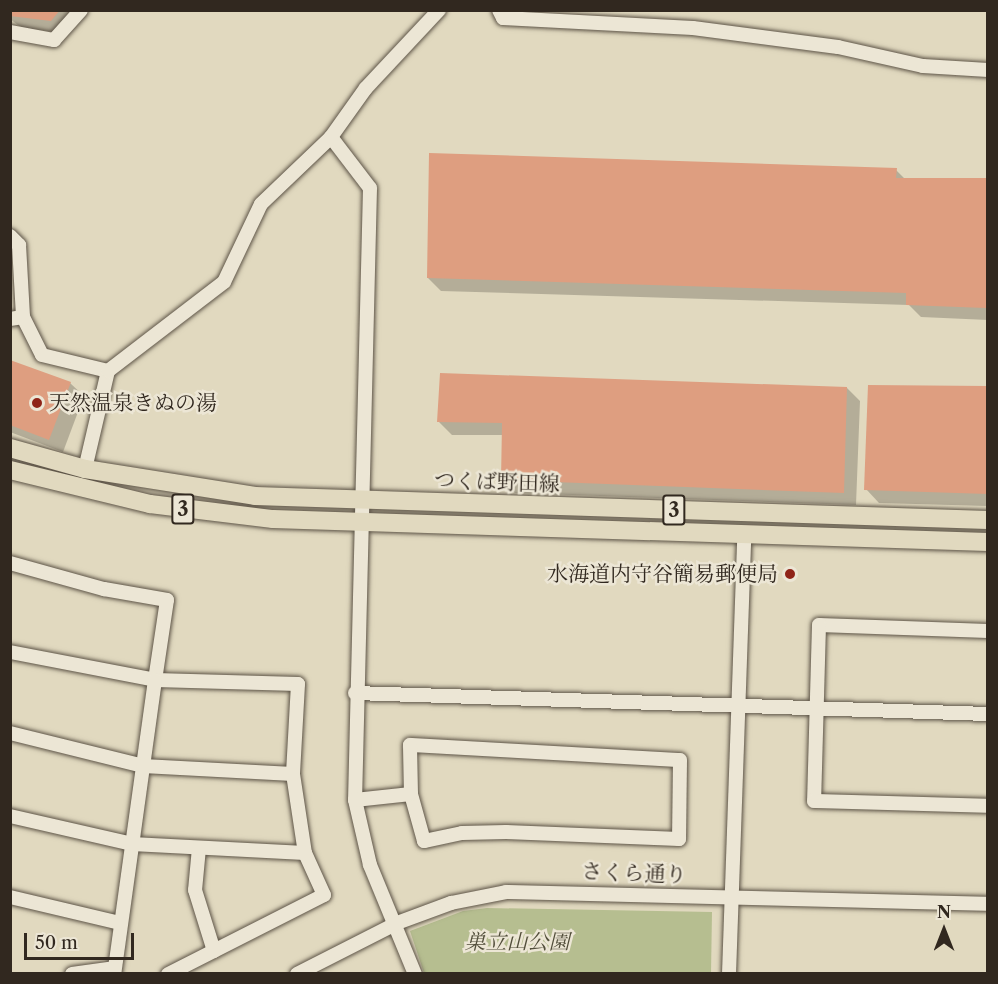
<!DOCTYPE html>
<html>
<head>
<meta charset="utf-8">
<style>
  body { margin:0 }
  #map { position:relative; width:998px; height:984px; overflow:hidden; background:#e1d9bf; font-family:"Libre Caslon Text","Noto Serif JP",serif }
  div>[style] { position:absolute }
  .green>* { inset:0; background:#b6be90 }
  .shadow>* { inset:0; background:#0003 }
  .building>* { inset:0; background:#de9e80 }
  .roads { filter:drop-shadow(0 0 2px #5d5447) drop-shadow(0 0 2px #5d5447) }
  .minor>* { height:14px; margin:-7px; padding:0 7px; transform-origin:7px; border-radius:7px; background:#ece6d5 }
  .major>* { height:18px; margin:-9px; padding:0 9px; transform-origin:9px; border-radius:9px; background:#e1d9bf }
  .dots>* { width:16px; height:16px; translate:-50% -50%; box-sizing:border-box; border:3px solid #ece6d5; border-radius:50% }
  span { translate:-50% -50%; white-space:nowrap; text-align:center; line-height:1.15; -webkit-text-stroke:5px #ece6d5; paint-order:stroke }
  .shield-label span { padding:2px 4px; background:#ece6d5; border:2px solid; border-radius:4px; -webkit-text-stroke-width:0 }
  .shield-label { font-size:20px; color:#31281f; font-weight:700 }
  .poi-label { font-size:21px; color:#31281f }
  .left { translate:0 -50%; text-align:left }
  .right { translate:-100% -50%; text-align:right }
  .street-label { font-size:21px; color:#31281f }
  .park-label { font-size:21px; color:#524e3b; font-style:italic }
  .frame { position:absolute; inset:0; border:12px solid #31281f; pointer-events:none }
  .north { position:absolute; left:914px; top:900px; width:60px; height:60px; -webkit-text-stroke:4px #ece6d5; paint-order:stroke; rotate:0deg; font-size:16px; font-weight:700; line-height:24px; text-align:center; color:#31281f }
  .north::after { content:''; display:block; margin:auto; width:21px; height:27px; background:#31281f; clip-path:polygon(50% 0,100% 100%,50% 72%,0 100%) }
  .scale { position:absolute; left:24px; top:933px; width:110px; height:27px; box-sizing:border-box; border:3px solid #31281f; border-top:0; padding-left:8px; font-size:18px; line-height:21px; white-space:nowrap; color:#31281f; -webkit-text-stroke:4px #ece6d5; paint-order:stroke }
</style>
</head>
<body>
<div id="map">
  <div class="green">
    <i style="clip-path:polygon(487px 908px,712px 912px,711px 973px,424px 973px,410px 931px,463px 911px)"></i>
  </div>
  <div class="shadow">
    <i style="clip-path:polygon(10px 10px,84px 10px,64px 33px,22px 28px,10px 19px)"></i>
    <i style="clip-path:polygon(896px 170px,906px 180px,988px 182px,988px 320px,921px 317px,909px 305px,441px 291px,428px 278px)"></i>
    <i style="clip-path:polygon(10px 362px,70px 383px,84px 396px,63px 452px,10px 432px)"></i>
    <i style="clip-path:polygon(988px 387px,988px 506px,879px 503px,866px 489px)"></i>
    <i style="clip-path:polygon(847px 388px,860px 401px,856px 505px,515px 493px,502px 480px,503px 435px,452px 435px,439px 422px)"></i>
  </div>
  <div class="building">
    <i style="clip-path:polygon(10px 10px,60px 10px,51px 21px,10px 16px)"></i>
    <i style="clip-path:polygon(429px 153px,897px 168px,896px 178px,986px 178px,986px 308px,906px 305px,906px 293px,427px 278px)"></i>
    <i style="clip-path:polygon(10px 360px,71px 382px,49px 440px,10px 425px)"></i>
    <i style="clip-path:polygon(440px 373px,847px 387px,844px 493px,501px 480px,502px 423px,437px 422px)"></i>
    <i style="clip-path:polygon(868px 385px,988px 386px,988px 494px,864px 490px)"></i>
  </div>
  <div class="roads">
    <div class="minor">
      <i style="left:499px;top:10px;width:9px;rotate:63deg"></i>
      <i style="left:503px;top:18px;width:190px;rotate:3deg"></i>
      <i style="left:693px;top:28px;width:146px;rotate:7.5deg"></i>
      <i style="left:838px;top:47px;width:87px;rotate:12.6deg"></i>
      <i style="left:923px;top:66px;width:65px;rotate:3.5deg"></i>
      <i style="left:10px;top:32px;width:45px;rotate:10.3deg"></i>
      <i style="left:54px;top:40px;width:40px;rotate:-48deg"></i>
      <i style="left:331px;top:137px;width:64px;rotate:52.6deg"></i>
      <i style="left:370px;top:188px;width:612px;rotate:91.4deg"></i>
      <i style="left:355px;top:800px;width:67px;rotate:77deg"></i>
      <i style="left:370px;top:865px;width:118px;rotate:67.6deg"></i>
      <i style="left:10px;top:236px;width:13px;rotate:45deg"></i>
      <i style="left:19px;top:245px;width:72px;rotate:86.8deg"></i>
      <i style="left:10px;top:319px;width:13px;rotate:-9deg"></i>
      <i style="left:23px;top:317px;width:42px;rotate:63.4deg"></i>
      <i style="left:42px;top:355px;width:68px;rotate:13.6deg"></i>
      <i style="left:85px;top:469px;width:101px;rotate:-76.8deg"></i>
      <i style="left:108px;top:371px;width:146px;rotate:-37.5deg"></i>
      <i style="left:224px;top:282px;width:86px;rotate:-64.6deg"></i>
      <i style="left:261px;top:204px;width:97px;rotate:-43.7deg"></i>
      <i style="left:331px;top:137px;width:60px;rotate:-54.5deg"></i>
      <i style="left:366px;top:88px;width:107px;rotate:-46.9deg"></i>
      <i style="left:10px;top:563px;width:98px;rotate:15.5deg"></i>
      <i style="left:104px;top:589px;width:64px;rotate:9.9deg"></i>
      <i style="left:167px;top:600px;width:81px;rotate:98.5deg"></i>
      <i style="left:155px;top:680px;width:143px;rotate:1.6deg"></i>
      <i style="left:298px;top:684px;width:90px;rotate:93.2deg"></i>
      <i style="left:293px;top:774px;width:80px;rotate:81.4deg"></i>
      <i style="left:305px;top:853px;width:46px;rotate:65.7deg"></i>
      <i style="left:324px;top:895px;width:175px;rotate:153.1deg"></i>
      <i style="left:988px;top:631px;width:169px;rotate:-178deg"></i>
      <i style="left:819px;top:625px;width:176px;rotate:91.6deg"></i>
      <i style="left:814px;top:801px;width:174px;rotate:1.6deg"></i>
      <i style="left:10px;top:652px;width:148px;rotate:10.9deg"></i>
      <i style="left:155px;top:680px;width:297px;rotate:97.9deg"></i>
      <i style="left:355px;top:693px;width:633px;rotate:1.9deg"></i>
      <i style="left:10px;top:733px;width:137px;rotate:13.9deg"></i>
      <i style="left:143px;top:766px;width:150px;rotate:3.1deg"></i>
      <i style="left:410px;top:745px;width:270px;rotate:3.2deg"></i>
      <i style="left:680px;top:760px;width:79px;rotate:90.7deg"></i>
      <i style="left:679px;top:839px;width:173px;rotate:-177.7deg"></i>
      <i style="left:506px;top:832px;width:44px;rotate:178.7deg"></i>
      <i style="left:462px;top:833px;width:39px;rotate:168deg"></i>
      <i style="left:424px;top:841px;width:49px;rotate:-105.5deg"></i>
      <i style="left:411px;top:794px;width:49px;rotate:-91.2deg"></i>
      <i style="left:355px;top:800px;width:56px;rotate:-6.1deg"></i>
      <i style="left:10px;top:816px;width:125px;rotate:12.9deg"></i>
      <i style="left:132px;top:844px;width:173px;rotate:3deg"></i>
      <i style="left:199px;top:848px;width:42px;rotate:95.4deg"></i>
      <i style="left:195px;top:890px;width:64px;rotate:72.7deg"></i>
      <i style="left:10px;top:897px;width:113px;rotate:13.3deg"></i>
      <i style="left:72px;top:974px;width:42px;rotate:-8.1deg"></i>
      <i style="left:297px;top:974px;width:112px;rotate:-27deg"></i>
      <i style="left:397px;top:923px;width:58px;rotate:-20.3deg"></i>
      <i style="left:451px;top:903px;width:56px;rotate:-11.3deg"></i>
      <i style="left:506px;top:892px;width:482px;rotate:1.4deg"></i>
      <i style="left:729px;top:974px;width:440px;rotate:-88deg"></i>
    </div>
    <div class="major">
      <i style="left:10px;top:448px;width:78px;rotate:15.6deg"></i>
      <i style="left:85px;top:469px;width:172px;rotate:9deg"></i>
      <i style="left:255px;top:496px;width:733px;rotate:1.88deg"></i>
      <i style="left:10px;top:470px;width:144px;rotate:13.7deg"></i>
      <i style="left:150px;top:504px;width:124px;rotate:7deg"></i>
      <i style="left:273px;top:519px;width:715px;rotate:1.84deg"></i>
    </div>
  </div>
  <div class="dots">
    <i style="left:37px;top:403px;background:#8f2418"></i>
    <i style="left:790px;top:574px;background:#8f2418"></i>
  </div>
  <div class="shield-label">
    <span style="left:183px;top:509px">3</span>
    <span style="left:674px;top:510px">3</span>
  </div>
  <div class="poi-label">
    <span class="left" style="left:49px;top:403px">天然温泉きぬの湯</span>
    <span class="right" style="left:778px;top:574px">水海道内守谷簡易郵便局</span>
  </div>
  <div class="street-label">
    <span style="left:497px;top:482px;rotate:2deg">つくば野田線</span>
    <span style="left:634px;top:873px;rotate:2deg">さくら通り</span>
  </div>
  <div class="park-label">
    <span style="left:517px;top:942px">巣立山公園</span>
  </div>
  <div class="frame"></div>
  <div class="north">N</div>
  <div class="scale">50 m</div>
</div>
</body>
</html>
